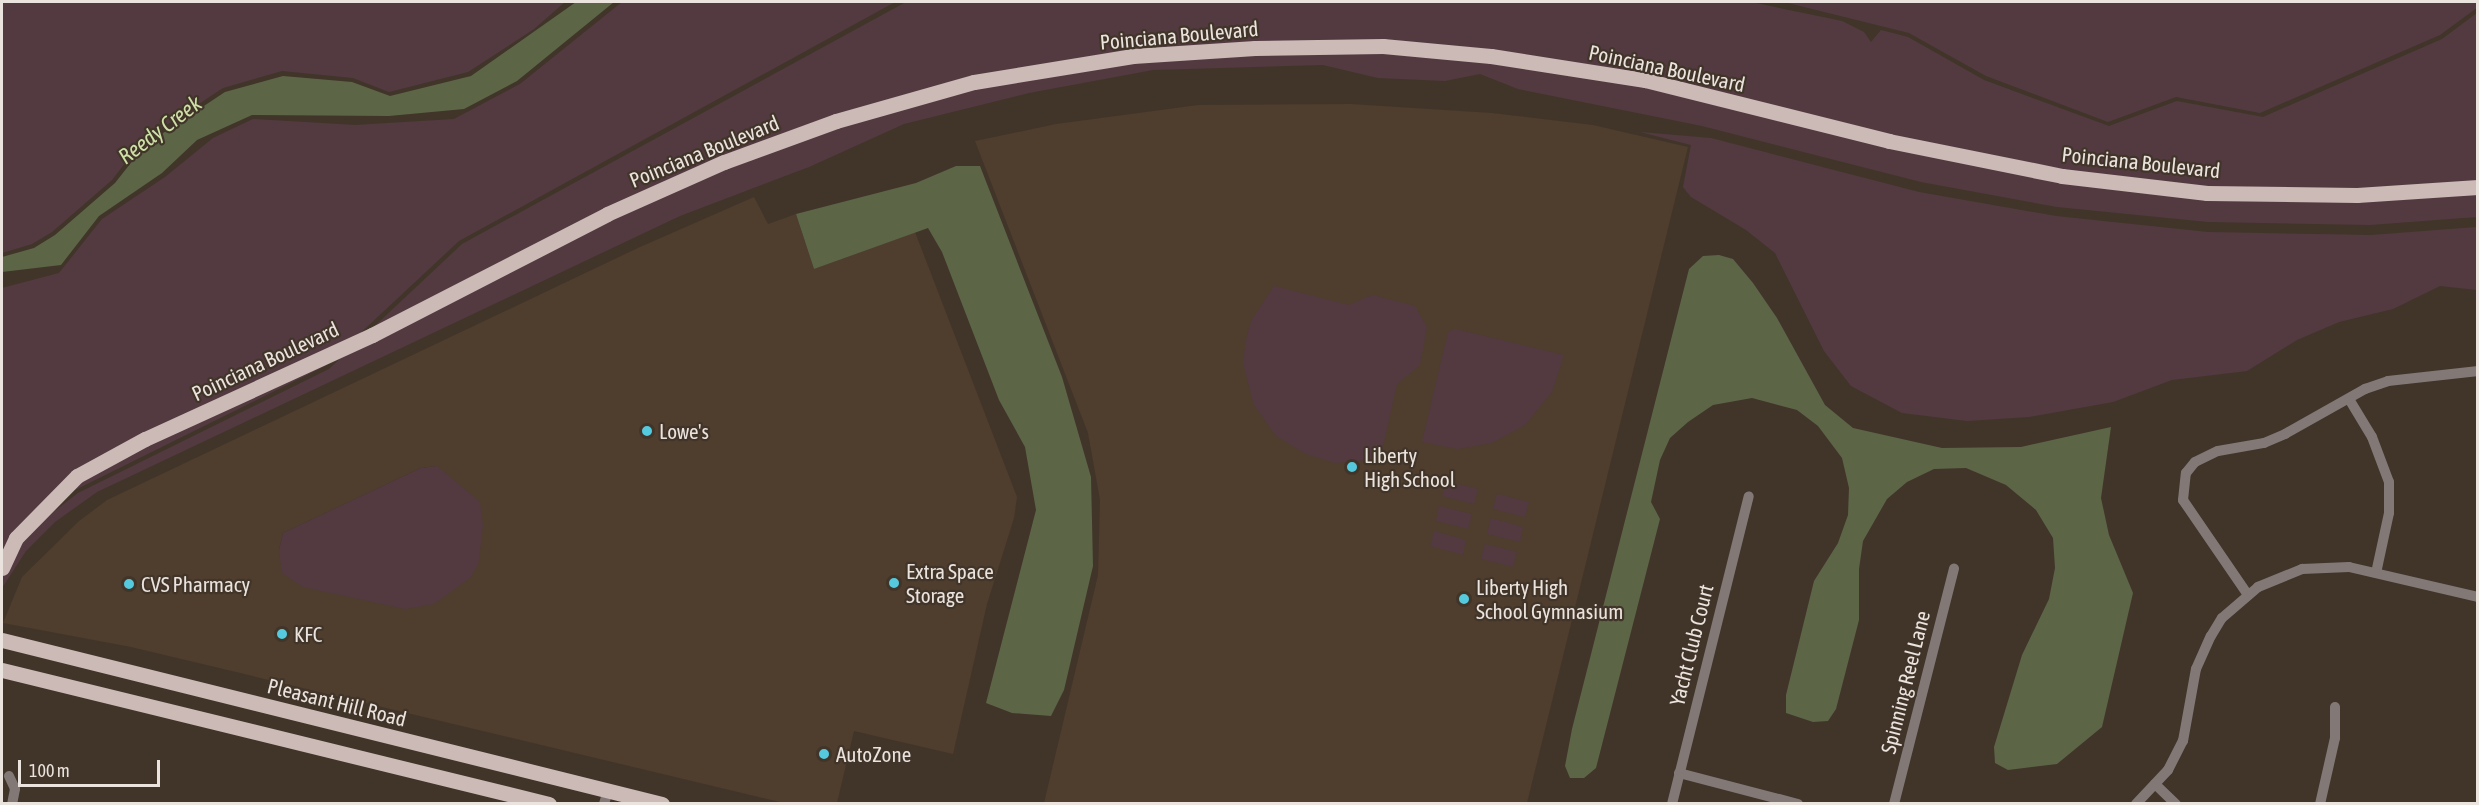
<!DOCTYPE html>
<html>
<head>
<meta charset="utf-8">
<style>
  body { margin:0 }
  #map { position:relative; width:2479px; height:805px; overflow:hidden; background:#41352a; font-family:"Asap Condensed",sans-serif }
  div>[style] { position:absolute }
  .built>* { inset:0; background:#4f3d2e }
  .green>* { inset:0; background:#533a41 }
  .water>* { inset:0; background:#5d6547 }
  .street>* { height:10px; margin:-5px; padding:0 5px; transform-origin:5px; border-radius:5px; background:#827977 }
  .primary>* { height:15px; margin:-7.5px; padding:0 7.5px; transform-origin:7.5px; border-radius:7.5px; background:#ccbab6 }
  .dots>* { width:16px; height:16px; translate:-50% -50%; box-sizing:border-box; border:3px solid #41352a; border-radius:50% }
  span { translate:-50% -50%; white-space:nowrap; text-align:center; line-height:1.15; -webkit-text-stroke:4.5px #41352a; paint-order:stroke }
  .street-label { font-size:21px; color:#ebe3dd }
  .poi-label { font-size:21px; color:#ebe3dd }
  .left { translate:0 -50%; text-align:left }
  .water-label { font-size:22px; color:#d0e1a7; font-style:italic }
  .frame { position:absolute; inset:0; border:3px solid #ebe3dd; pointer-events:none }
  .scale { position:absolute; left:18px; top:760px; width:142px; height:27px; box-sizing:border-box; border:3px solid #ebe3dd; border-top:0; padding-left:8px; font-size:18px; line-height:21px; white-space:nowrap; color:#ebe3dd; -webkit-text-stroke:4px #41352a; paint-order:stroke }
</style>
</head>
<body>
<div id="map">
  <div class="built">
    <i style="clip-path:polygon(1351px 104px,1492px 113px,1593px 125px,1688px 147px,1527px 803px,1044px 803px,1098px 575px,1100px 500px,1088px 433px,975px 141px,1056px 124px,1198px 105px)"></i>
    <i style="clip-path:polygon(evenodd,754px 197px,768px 224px,796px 214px,814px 269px,915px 232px,1017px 497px,1014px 518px,987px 604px,953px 754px,854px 731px,837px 803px,784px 803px,131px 647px,3px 623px,22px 577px,79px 521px,107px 500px,640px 247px,754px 197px,437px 466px,279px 550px,283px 533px,421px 468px,437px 466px)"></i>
  </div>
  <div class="green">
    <i style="clip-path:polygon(2px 2px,565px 2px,534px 29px,468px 72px,389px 92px,353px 78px,282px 71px,223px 88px,141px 142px,112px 180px,52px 232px,32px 244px,2px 253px)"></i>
    <i style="clip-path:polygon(622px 2px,895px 2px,459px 241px,325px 366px,75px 490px,35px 520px,2px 562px,2px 288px,59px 273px,102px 219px,165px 177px,213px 138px,253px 119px,355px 125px,454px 119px,520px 84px)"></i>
    <i style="clip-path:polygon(906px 2px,1751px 2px,1842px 21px,1864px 32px,1871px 42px,1881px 30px,1908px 37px,1984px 80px,2109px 126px,2177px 101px,2263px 117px,2442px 39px,2477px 13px,2477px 217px,2370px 225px,2208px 222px,2057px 207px,1921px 182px,1702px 126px,1518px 89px,1480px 74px,1445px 81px,1378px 78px,1323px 65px,1153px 70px,1029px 93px,904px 124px,809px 167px,680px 216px,97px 492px,55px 522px,26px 551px,2px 588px,2px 569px,39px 523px,78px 493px,329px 369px,462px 244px)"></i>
    <i style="clip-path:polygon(1784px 2px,2477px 2px,2478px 7px,2440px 35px,2260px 113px,2176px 97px,2108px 122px,1986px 76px,1909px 33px)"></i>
    <i style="clip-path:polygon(1640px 132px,1711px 138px,1919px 192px,2056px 216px,2208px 232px,2371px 235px,2477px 227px,2477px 290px,2440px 286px,2393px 309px,2339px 322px,2297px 340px,2247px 371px,2172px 380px,2113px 402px,2029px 417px,1967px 421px,1902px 413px,1851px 386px,1824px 351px,1775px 253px,1746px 230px,1691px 197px,1683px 187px,1691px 145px)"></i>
    <i style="clip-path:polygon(1274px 286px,1349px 305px,1372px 295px,1415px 306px,1427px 327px,1420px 365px,1397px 384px,1380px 459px,1335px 463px,1306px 454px,1276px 436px,1254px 405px,1243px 363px,1246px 340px,1251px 321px)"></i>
    <i style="clip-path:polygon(1455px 329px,1564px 355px,1552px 392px,1525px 425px,1492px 443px,1457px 449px,1422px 442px,1448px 332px)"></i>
    <i style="clip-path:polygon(437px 466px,480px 502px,483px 526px,478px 565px,470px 578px,434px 604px,405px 609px,303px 587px,282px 573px,279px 550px,283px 533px,421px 468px)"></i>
    <i style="clip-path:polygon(1446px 481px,1478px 489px,1474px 504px,1442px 496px)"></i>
    <i style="clip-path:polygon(1497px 494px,1529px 502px,1525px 517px,1493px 509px)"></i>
    <i style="clip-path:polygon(1439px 506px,1472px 514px,1468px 529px,1436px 521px)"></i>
    <i style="clip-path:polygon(1491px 518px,1523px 527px,1520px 542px,1487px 534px)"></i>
    <i style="clip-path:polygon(1434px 531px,1466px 540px,1463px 555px,1430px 546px)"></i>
    <i style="clip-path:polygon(1485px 544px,1517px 552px,1513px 567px,1481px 559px)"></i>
  </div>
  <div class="water">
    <i style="clip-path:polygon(576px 2px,614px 2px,517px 81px,464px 109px,389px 116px,252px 115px,197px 140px,162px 173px,99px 216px,61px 265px,2px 272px,2px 257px,34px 248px,55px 235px,115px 183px,145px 145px,225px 92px,283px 76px,352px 82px,390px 96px,471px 76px)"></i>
    <i style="clip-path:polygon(956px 166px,980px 166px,1062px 377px,1091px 477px,1093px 566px,1064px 690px,1051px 716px,1012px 713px,986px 703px,1036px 510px,1025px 447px,999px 400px,942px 252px,928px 228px,814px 269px,796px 214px,916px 183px)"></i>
    <i style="clip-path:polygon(1719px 255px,1733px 259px,1753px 283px,1777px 318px,1825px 405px,1853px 428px,1942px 448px,2021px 447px,2111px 427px,2101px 498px,2109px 535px,2133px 593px,2102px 727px,2057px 764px,2008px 770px,1995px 763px,1994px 747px,2022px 655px,2049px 599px,2055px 568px,2053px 538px,2036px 510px,2006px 485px,1966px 468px,1934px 469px,1907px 482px,1887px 499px,1863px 541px,1859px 569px,1859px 620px,1836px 709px,1828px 721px,1813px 722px,1786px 713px,1786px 695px,1814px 581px,1838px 543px,1848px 515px,1849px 488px,1842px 458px,1818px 426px,1797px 410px,1752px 398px,1713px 405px,1688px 422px,1670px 438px,1660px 460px,1651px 502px,1660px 519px,1596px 768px,1584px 778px,1570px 778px,1565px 766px,1572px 729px,1689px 269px,1703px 256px)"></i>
  </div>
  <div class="street">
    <i style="left:2349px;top:399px;width:44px;rotate:58.8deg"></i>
    <i style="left:2372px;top:437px;width:48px;rotate:69.3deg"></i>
    <i style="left:2389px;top:482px;width:31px;rotate:90deg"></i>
    <i style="left:2389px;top:513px;width:61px;rotate:102.2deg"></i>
    <i style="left:2248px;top:595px;width:115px;rotate:-124.4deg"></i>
    <i style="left:2183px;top:500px;width:27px;rotate:-84deg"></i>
    <i style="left:2186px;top:473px;width:14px;rotate:-51deg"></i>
    <i style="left:2195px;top:462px;width:25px;rotate:-26deg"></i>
    <i style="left:2218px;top:451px;width:47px;rotate:-9.9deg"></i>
    <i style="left:2264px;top:443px;width:23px;rotate:-23deg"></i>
    <i style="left:2285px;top:434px;width:92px;rotate:-29.4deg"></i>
    <i style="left:2365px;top:389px;width:24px;rotate:-19deg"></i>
    <i style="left:2388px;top:381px;width:91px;rotate:-6.3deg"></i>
    <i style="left:1679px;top:773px;width:123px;rotate:14.6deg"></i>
    <i style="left:9px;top:776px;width:14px;rotate:65deg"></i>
    <i style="left:15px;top:789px;width:15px;rotate:101deg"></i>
    <i style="left:2155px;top:784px;width:29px;rotate:44deg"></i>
    <i style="left:604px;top:804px;width:15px;rotate:-74deg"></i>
    <i style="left:1672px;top:804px;width:317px;rotate:-76deg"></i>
    <i style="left:1894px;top:804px;width:243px;rotate:-75.7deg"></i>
    <i style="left:2136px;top:804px;width:47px;rotate:-46.7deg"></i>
    <i style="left:2168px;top:770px;width:33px;rotate:-63deg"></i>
    <i style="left:2183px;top:741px;width:73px;rotate:-79.8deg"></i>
    <i style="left:2196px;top:669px;width:36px;rotate:-66deg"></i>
    <i style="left:2211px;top:636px;width:21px;rotate:-59deg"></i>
    <i style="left:2222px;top:618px;width:48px;rotate:-40.7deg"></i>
    <i style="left:2258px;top:587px;width:48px;rotate:-22.2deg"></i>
    <i style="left:2302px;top:569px;width:47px;rotate:-2.4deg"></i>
    <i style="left:2349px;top:567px;width:132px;rotate:13.1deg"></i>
    <i style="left:2320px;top:804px;width:68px;rotate:-77.2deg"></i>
    <i style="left:2335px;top:738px;width:31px;rotate:-90deg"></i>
  </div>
  <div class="primary">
    <i style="left:2px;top:568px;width:33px;rotate:-65deg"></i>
    <i style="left:16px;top:538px;width:87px;rotate:-45.5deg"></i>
    <i style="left:77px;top:476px;width:77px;rotate:-28.6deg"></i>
    <i style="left:145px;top:439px;width:250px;rotate:-24.6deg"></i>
    <i style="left:372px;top:335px;width:264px;rotate:-27.2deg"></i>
    <i style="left:607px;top:214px;width:128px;rotate:-24deg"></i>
    <i style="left:724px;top:162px;width:119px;rotate:-20.1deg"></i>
    <i style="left:836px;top:121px;width:143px;rotate:-15.8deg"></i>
    <i style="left:974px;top:82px;width:161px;rotate:-9.3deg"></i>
    <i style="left:1133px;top:56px;width:122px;rotate:-3.8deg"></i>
    <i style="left:1255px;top:48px;width:128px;rotate:-0.9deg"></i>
    <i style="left:1383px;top:46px;width:108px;rotate:5.3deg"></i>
    <i style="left:1491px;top:56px;width:156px;rotate:8.9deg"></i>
    <i style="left:1645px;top:80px;width:252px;rotate:14deg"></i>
    <i style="left:1889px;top:141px;width:177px;rotate:11.4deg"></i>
    <i style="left:2062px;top:176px;width:146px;rotate:6.7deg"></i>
    <i style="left:2207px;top:193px;width:150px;rotate:0.8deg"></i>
    <i style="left:2357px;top:195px;width:121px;rotate:-3.8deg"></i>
    <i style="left:2px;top:640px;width:680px;rotate:13.95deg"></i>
    <i style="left:2px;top:670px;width:563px;rotate:13.76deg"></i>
  </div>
  <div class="dots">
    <i style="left:647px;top:431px;background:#55cade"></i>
    <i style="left:1352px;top:467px;background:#55cade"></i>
    <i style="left:894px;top:583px;background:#55cade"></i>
    <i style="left:129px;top:584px;background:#55cade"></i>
    <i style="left:1464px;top:599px;background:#55cade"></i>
    <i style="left:282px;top:634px;background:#55cade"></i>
    <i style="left:824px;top:754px;background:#55cade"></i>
  </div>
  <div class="street-label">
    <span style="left:1179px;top:35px;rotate:-5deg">Poinciana Boulevard</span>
    <span style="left:1667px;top:68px;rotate:12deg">Poinciana Boulevard</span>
    <span style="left:704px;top:151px;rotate:-22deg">Poinciana Boulevard</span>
    <span style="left:2141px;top:162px;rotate:6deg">Poinciana Boulevard</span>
    <span style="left:265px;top:361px;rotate:-25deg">Poinciana Boulevard</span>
    <span style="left:1691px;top:645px;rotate:-76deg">Yacht Club Court</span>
    <span style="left:1905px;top:682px;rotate:-76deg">Spinning Reel Lane</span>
    <span style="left:337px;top:702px;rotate:14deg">Pleasant Hill Road</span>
  </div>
  <div class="poi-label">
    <span class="left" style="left:659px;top:431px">Lowe's</span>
    <span class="left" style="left:1364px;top:467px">Liberty<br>High School</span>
    <span class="left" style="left:906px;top:583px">Extra Space<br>Storage</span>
    <span class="left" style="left:141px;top:584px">CVS Pharmacy</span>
    <span class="left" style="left:1476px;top:599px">Liberty High<br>School Gymnasium</span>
    <span class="left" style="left:294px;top:634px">KFC</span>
    <span class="left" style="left:836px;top:754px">AutoZone</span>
  </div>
  <div class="water-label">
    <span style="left:160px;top:130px;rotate:-37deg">Reedy Creek</span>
  </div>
  <div class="frame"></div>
  <div class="scale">100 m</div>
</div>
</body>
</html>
